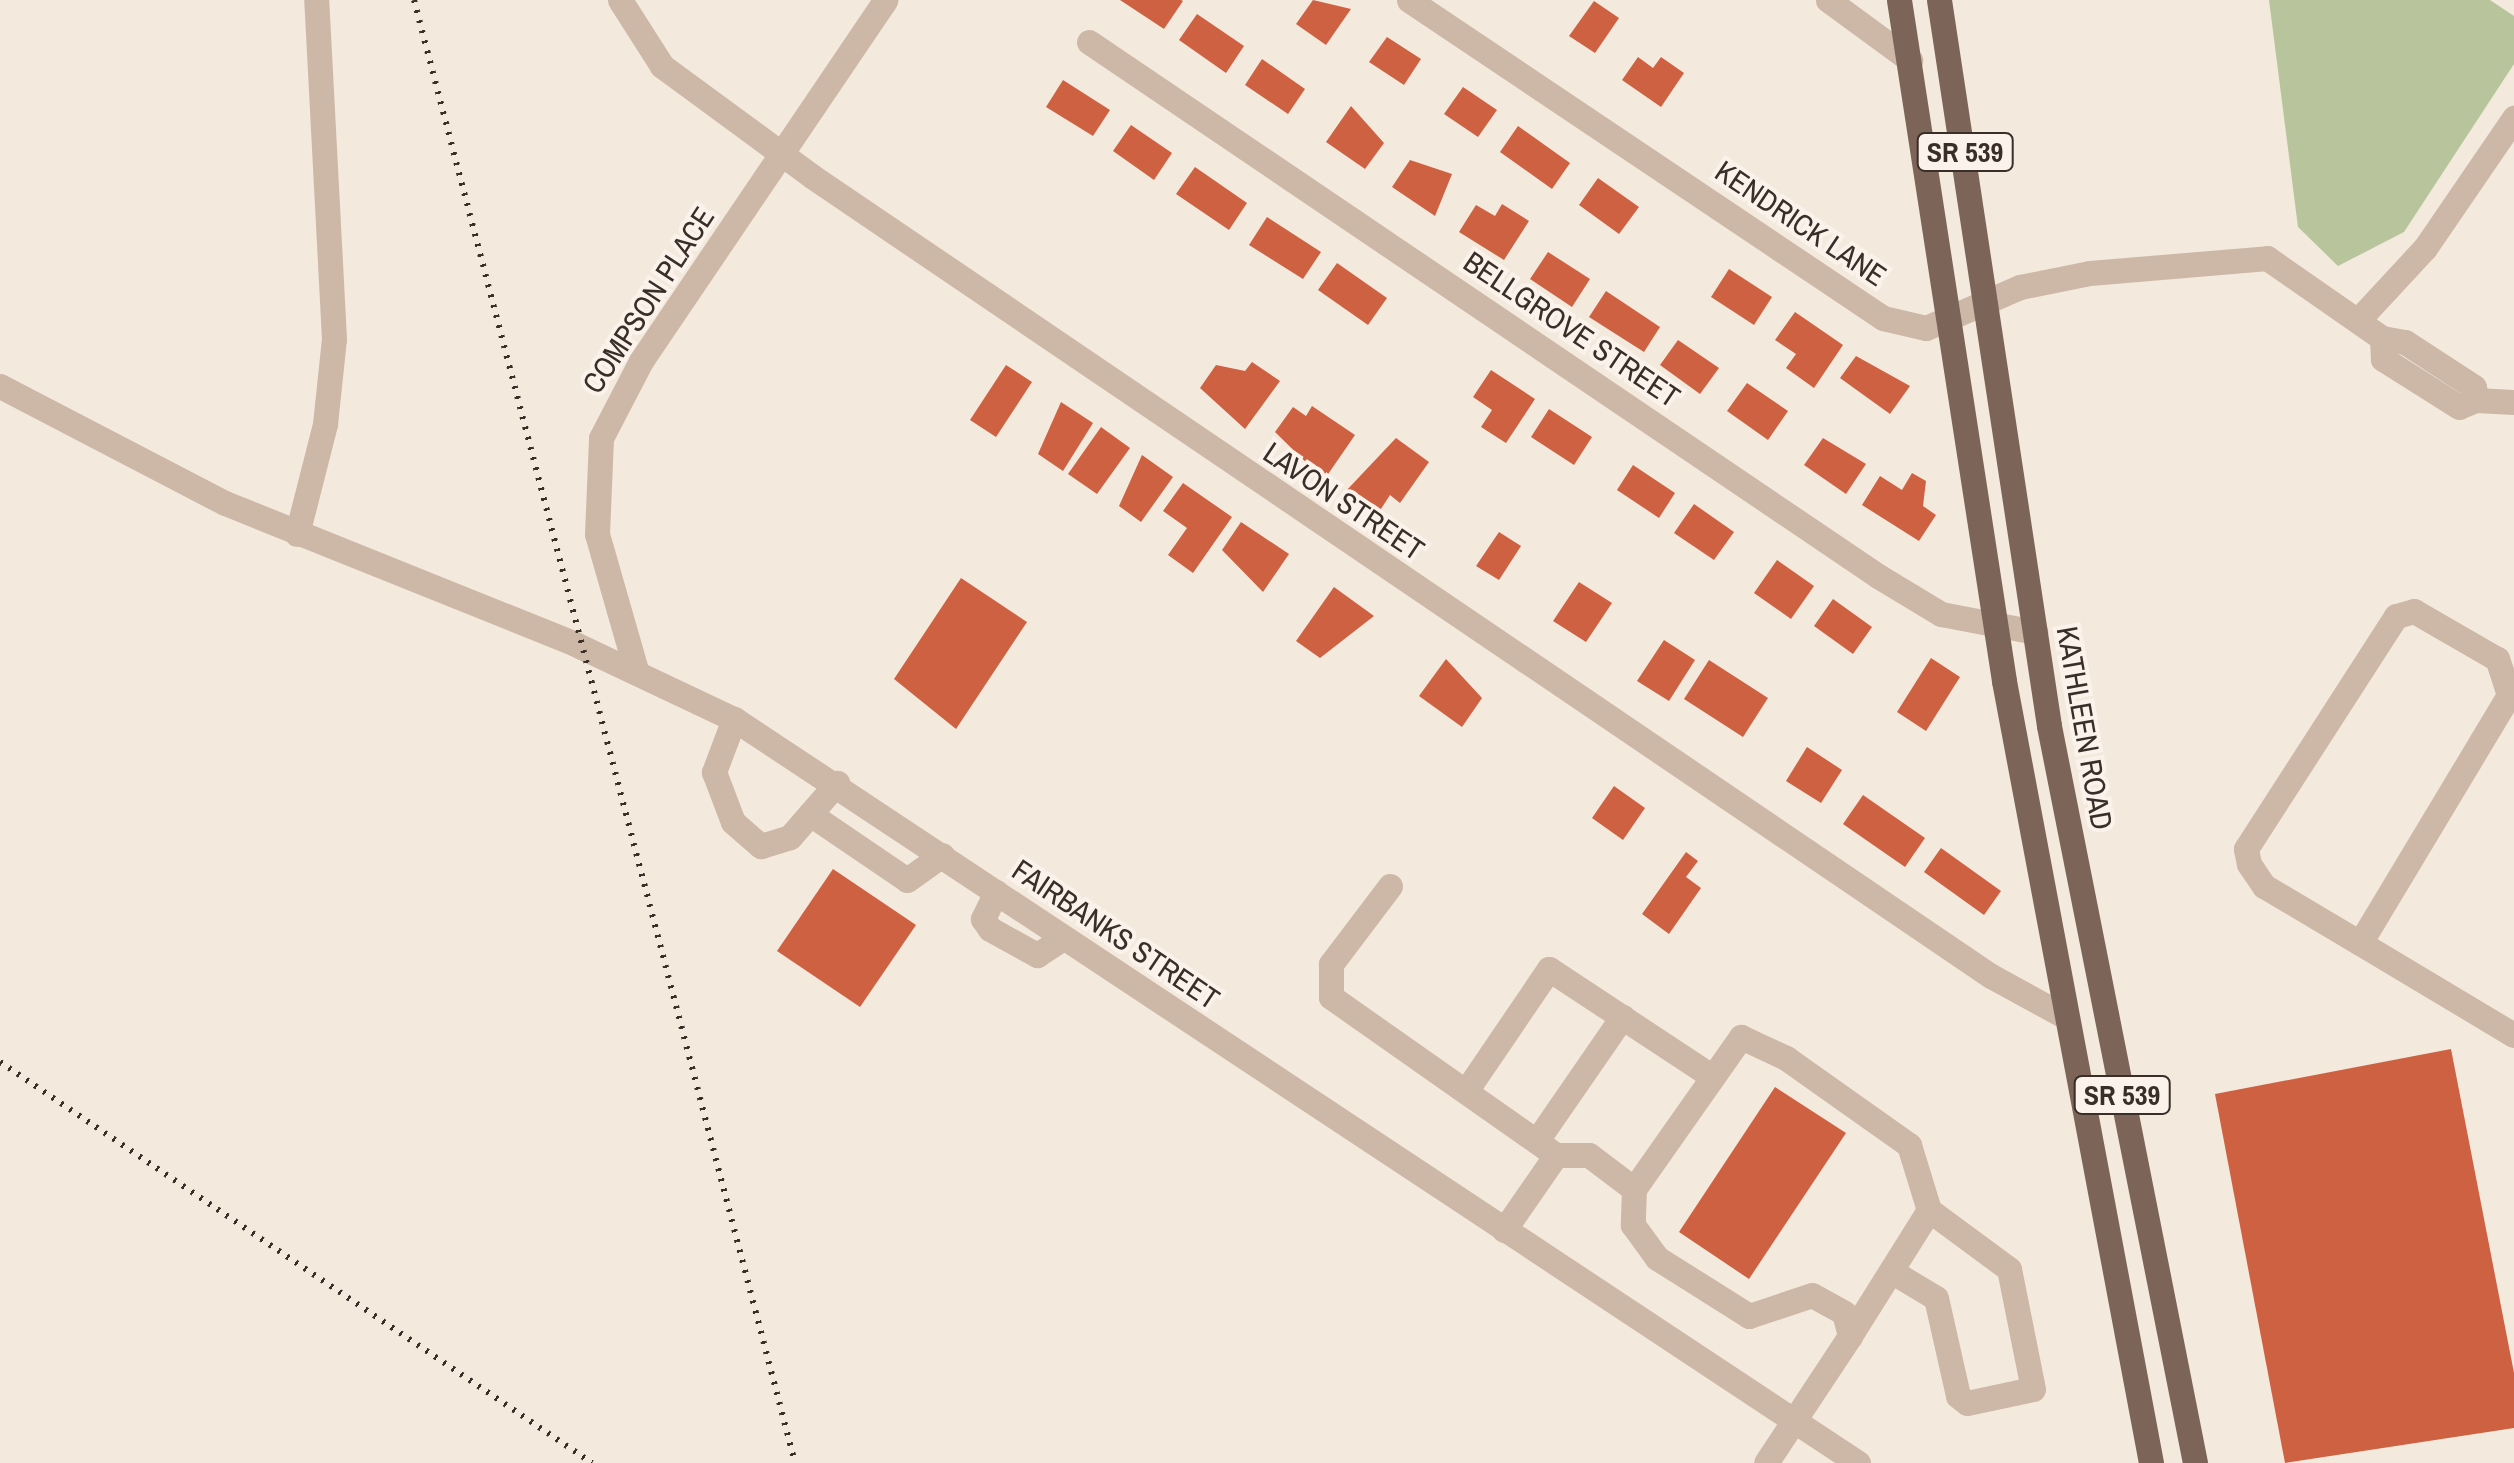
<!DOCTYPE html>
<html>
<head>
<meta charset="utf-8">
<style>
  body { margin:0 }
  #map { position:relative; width:2514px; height:1463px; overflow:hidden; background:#f4e9dd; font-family:"Archivo Narrow",sans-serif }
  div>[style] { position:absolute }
  .green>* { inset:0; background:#b8c59c }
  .building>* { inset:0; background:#ce6142 }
  .minor>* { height:25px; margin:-12.5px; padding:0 12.5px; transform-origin:12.5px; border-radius:12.5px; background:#cdb8a8 }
  .major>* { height:25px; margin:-12.5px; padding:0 12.5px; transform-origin:12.5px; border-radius:12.5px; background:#7d6459 }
  .rail>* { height:6px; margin-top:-3px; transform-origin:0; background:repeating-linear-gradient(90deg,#3a2e29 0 2.5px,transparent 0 10.5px) }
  span { translate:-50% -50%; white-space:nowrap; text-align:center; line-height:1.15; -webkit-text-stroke:8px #fbf3eb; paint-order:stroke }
  .shield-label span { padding:2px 8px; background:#fbf3eb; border:2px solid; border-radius:8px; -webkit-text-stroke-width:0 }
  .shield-label { font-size:28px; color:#3a2e29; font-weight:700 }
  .street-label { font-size:30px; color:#3a2e29 }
</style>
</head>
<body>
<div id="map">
  <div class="green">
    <i style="clip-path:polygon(2269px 0,2490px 0,2514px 16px,2514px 64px,2404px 232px,2338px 266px,2298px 227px)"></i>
  </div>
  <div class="building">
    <i style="clip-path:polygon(1120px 0,1181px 0,1183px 1px,1164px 29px)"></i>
    <i style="clip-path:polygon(1313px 0,1351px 9px,1326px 45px,1296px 24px)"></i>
    <i style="clip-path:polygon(1594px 1px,1619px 18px,1595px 53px,1569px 36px)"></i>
    <i style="clip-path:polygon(1197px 14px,1244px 46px,1226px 73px,1179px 40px)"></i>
    <i style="clip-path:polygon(1387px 37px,1421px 59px,1404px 85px,1369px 62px)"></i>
    <i style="clip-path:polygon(1638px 57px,1653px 68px,1661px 57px,1684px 73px,1661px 107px,1622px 80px)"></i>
    <i style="clip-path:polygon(1262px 59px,1305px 89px,1288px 114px,1245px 85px)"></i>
    <i style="clip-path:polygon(1063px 80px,1110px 110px,1093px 136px,1046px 107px)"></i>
    <i style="clip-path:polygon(1463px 87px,1497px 110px,1478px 137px,1444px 114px)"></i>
    <i style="clip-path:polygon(1351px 106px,1384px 143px,1365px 169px,1326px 142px)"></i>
    <i style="clip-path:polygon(1131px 125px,1172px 153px,1154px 180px,1113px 151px)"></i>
    <i style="clip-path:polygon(1518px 126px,1570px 163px,1552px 189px,1500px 152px)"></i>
    <i style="clip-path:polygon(1410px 160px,1452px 174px,1435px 216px,1392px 187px)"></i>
    <i style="clip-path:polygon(1195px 167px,1247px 203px,1229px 230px,1176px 194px)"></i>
    <i style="clip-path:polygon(1598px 178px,1639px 207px,1619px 234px,1579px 205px)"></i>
    <i style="clip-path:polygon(1502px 204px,1529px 221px,1504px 260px,1459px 232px,1476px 205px,1495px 216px)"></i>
    <i style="clip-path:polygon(1267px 217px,1321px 252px,1303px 279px,1249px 245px)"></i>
    <i style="clip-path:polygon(1548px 252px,1590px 279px,1572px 307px,1530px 279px)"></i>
    <i style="clip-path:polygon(1337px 263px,1387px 298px,1368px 325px,1318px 290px)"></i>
    <i style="clip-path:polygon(1729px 269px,1772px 297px,1754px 325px,1711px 297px)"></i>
    <i style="clip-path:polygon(1606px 291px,1660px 327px,1644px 352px,1589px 317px)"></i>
    <i style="clip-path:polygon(1795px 312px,1843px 345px,1814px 388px,1786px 368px,1796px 354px,1775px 340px)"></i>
    <i style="clip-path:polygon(1678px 340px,1719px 368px,1700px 394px,1660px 365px)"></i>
    <i style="clip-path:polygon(1856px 356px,1910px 386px,1890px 414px,1840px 378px)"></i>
    <i style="clip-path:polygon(1252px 362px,1280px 381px,1245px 429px,1200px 388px,1216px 365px,1245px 371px)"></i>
    <i style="clip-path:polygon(1006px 365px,1032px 382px,996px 437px,970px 420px)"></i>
    <i style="clip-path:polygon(1491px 370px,1535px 399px,1506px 443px,1481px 427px,1492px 410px,1473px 397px)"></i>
    <i style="clip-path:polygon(1747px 383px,1788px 411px,1768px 440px,1727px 411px)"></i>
    <i style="clip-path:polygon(1061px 402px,1093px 423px,1063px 471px,1038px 454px)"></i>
    <i style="clip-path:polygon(1312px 406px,1355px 435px,1324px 480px,1275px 432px,1293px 407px,1306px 416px)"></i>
    <i style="clip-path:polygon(1549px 409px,1592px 437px,1574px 465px,1531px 437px)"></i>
    <i style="clip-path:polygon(1101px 427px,1130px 448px,1097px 494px,1068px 474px)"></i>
    <i style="clip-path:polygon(1396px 438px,1429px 462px,1400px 503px,1390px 495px,1377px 515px,1345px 492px)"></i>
    <i style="clip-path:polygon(1823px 438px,1866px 464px,1846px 494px,1804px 465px)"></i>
    <i style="clip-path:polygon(1142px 455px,1173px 477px,1141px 522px,1119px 506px)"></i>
    <i style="clip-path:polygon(1633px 465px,1675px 493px,1659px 518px,1617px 490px)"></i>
    <i style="clip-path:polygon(1912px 473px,1926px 481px,1923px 506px,1936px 515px,1919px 541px,1862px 505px,1880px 476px,1902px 490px)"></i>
    <i style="clip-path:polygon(1183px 483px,1232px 517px,1193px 573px,1168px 555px,1187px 528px,1163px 511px)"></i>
    <i style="clip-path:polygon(1694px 504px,1734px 532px,1714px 560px,1674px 533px)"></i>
    <i style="clip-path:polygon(1241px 522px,1289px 554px,1263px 592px,1222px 550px)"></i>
    <i style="clip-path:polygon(1499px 532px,1521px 546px,1499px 580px,1476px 566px)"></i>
    <i style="clip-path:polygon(1777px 560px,1814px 586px,1791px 619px,1754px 593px)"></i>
    <i style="clip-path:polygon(961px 578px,1027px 622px,956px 729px,894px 679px)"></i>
    <i style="clip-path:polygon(1579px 582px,1612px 603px,1586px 642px,1553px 621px)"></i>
    <i style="clip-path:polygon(1334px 587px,1374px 616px,1320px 658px,1296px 641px)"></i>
    <i style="clip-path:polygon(1833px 599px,1872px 627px,1853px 654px,1814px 626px)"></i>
    <i style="clip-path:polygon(1664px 640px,1695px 660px,1669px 701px,1637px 681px)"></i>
    <i style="clip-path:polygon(1931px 658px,1960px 677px,1926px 731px,1897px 712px)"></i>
    <i style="clip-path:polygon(1446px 659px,1482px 698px,1462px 727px,1419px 696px)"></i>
    <i style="clip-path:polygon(1709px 660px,1768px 698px,1743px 737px,1684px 699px)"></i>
    <i style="clip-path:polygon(1807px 747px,1842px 770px,1821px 803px,1786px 781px)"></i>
    <i style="clip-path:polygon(1614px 786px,1645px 808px,1623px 840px,1592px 818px)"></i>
    <i style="clip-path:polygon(1863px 795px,1925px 838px,1905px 867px,1843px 824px)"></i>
    <i style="clip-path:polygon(1941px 848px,2001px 891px,1984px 915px,1924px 872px)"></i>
    <i style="clip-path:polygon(1686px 852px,1698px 861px,1686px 877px,1701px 888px,1669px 934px,1642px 914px)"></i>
    <i style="clip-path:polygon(833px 869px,916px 925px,860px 1007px,777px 951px)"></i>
    <i style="clip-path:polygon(2451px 1049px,2514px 1373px,2514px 1428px,2285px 1463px,2215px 1094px)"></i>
    <i style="clip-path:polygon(1775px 1087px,1846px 1133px,1749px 1279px,1679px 1232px)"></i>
  </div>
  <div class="minor">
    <i style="left:620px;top:0;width:78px;rotate:57.5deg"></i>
    <i style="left:662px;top:66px;width:187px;rotate:36.3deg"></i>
    <i style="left:813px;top:177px;width:1423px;rotate:34.15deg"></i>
    <i style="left:1991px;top:976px;width:85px;rotate:28.7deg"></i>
    <i style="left:1409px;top:0;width:571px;rotate:33.86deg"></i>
    <i style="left:1883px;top:318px;width:44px;rotate:13.1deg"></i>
    <i style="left:1926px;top:328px;width:103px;rotate:-23.6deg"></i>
    <i style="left:2020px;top:287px;width:71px;rotate:-11.3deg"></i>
    <i style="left:2090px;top:273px;width:178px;rotate:-4.8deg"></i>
    <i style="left:2267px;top:258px;width:140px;rotate:34.8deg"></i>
    <i style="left:2382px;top:338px;width:23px;rotate:10deg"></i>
    <i style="left:2405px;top:342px;width:82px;rotate:33.1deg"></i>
    <i style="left:2474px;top:387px;width:13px;rotate:81deg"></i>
    <i style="left:2476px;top:400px;width:18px;rotate:158deg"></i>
    <i style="left:2459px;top:407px;width:90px;rotate:-147.7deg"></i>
    <i style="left:2383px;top:359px;width:21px;rotate:-93deg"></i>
    <i style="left:1828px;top:0;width:102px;rotate:36.2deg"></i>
    <i style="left:1089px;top:42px;width:953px;rotate:34.09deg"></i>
    <i style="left:1878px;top:576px;width:74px;rotate:31.1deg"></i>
    <i style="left:1941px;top:614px;width:96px;rotate:10.8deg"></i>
    <i style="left:2361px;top:317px;width:94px;rotate:-47.2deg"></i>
    <i style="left:2425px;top:248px;width:158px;rotate:-55.6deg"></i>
    <i style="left:0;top:386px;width:254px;rotate:27.5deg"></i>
    <i style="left:225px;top:503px;width:377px;rotate:21.9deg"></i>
    <i style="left:575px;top:644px;width:176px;rotate:25.3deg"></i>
    <i style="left:734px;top:719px;width:1348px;rotate:33.5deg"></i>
    <i style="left:2476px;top:400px;width:38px;rotate:3deg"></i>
    <i style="left:297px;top:534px;width:114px;rotate:-75.7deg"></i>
    <i style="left:325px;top:424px;width:85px;rotate:-84deg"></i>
    <i style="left:334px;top:339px;width:339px;rotate:-93deg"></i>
    <i style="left:636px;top:670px;width:141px;rotate:-106deg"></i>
    <i style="left:597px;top:534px;width:96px;rotate:-87.6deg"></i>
    <i style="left:601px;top:438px;width:87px;rotate:-62.5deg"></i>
    <i style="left:641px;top:361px;width:436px;rotate:-55.9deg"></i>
    <i style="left:734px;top:719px;width:57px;rotate:110.7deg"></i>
    <i style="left:714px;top:772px;width:53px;rotate:69.2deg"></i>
    <i style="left:733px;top:822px;width:37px;rotate:41deg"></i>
    <i style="left:761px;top:846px;width:30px;rotate:-17deg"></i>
    <i style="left:790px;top:837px;width:72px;rotate:-49deg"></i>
    <i style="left:810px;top:814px;width:117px;rotate:34.2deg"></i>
    <i style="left:907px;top:880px;width:43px;rotate:-35.5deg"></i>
    <i style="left:1390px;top:886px;width:98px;rotate:127.1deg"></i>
    <i style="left:1331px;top:964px;width:33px;rotate:90deg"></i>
    <i style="left:1331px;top:997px;width:275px;rotate:35.1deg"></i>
    <i style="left:1556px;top:1155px;width:33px"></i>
    <i style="left:1589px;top:1155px;width:56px;rotate:37.1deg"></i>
    <i style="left:1634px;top:1189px;width:36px;rotate:92deg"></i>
    <i style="left:1633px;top:1225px;width:41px;rotate:54deg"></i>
    <i style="left:1657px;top:1258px;width:109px;rotate:32.2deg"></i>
    <i style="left:1749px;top:1316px;width:66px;rotate:-18.4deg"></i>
    <i style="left:1812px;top:1295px;width:37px;rotate:29deg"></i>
    <i style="left:1844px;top:1313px;width:24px;rotate:75deg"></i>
    <i style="left:1850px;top:1336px;width:152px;rotate:123.5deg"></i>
    <i style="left:996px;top:892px;width:30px;rotate:116deg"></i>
    <i style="left:983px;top:919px;width:12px;rotate:55deg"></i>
    <i style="left:990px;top:929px;width:54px;rotate:29deg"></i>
    <i style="left:1037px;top:955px;width:31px;rotate:-33deg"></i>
    <i style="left:2360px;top:943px;width:289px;rotate:-59deg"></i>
    <i style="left:2509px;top:695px;width:38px;rotate:-108deg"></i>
    <i style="left:2497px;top:659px;width:96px;rotate:-150deg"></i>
    <i style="left:2414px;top:611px;width:19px;rotate:164deg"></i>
    <i style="left:2396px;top:616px;width:277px;rotate:122.8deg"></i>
    <i style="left:2246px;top:849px;width:15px;rotate:79deg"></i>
    <i style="left:2249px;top:864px;width:27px;rotate:56deg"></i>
    <i style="left:2264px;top:886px;width:112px;rotate:30.7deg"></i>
    <i style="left:2360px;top:943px;width:179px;rotate:30.9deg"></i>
    <i style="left:1468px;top:1088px;width:144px;rotate:-55.8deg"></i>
    <i style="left:1549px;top:969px;width:196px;rotate:33.4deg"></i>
    <i style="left:1540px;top:1136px;width:145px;rotate:-55.4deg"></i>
    <i style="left:1634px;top:1189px;width:186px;rotate:-54.9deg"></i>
    <i style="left:1741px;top:1037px;width:50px;rotate:25deg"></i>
    <i style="left:1786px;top:1058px;width:151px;rotate:35.3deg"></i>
    <i style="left:1909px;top:1145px;width:68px;rotate:72.9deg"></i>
    <i style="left:1929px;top:1210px;width:149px;rotate:122.1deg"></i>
    <i style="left:1504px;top:1230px;width:91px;rotate:-55.3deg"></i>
    <i style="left:1891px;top:1271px;width:52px;rotate:31deg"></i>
    <i style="left:1936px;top:1298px;width:100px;rotate:77.3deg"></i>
    <i style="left:1958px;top:1396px;width:11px;rotate:38deg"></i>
    <i style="left:1967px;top:1403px;width:67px;rotate:-12deg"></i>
    <i style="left:2033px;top:1389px;width:122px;rotate:-101.3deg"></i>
    <i style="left:2009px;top:1269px;width:99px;rotate:-143.6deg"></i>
  </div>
  <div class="major">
    <i style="left:1899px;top:0;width:689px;rotate:81.23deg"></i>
    <i style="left:2004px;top:681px;width:796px;rotate:79.35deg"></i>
    <i style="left:1939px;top:0;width:734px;rotate:81.38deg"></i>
    <i style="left:2049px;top:726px;width:751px;rotate:78.79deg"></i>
  </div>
  <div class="rail">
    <i style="left:414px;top:0;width:1512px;rotate:75.4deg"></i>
    <i style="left:0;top:1062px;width:715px;rotate:34.11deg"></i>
  </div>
  <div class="shield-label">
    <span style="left:1965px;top:152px">SR 539</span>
    <span style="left:2122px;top:1095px">SR 539</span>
  </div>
  <div class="street-label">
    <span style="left:1801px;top:223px;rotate:34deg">KENDRICK LANE</span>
    <span style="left:648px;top:300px;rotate:-57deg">COMPSON PLACE</span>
    <span style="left:1572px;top:329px;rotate:34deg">BELLGROVE STREET</span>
    <span style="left:1344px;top:501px;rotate:34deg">LAVON STREET</span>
    <span style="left:2085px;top:728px;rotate:80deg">KATHLEEN ROAD</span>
    <span style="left:1116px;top:934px;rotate:34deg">FAIRBANKS STREET</span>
  </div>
</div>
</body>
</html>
